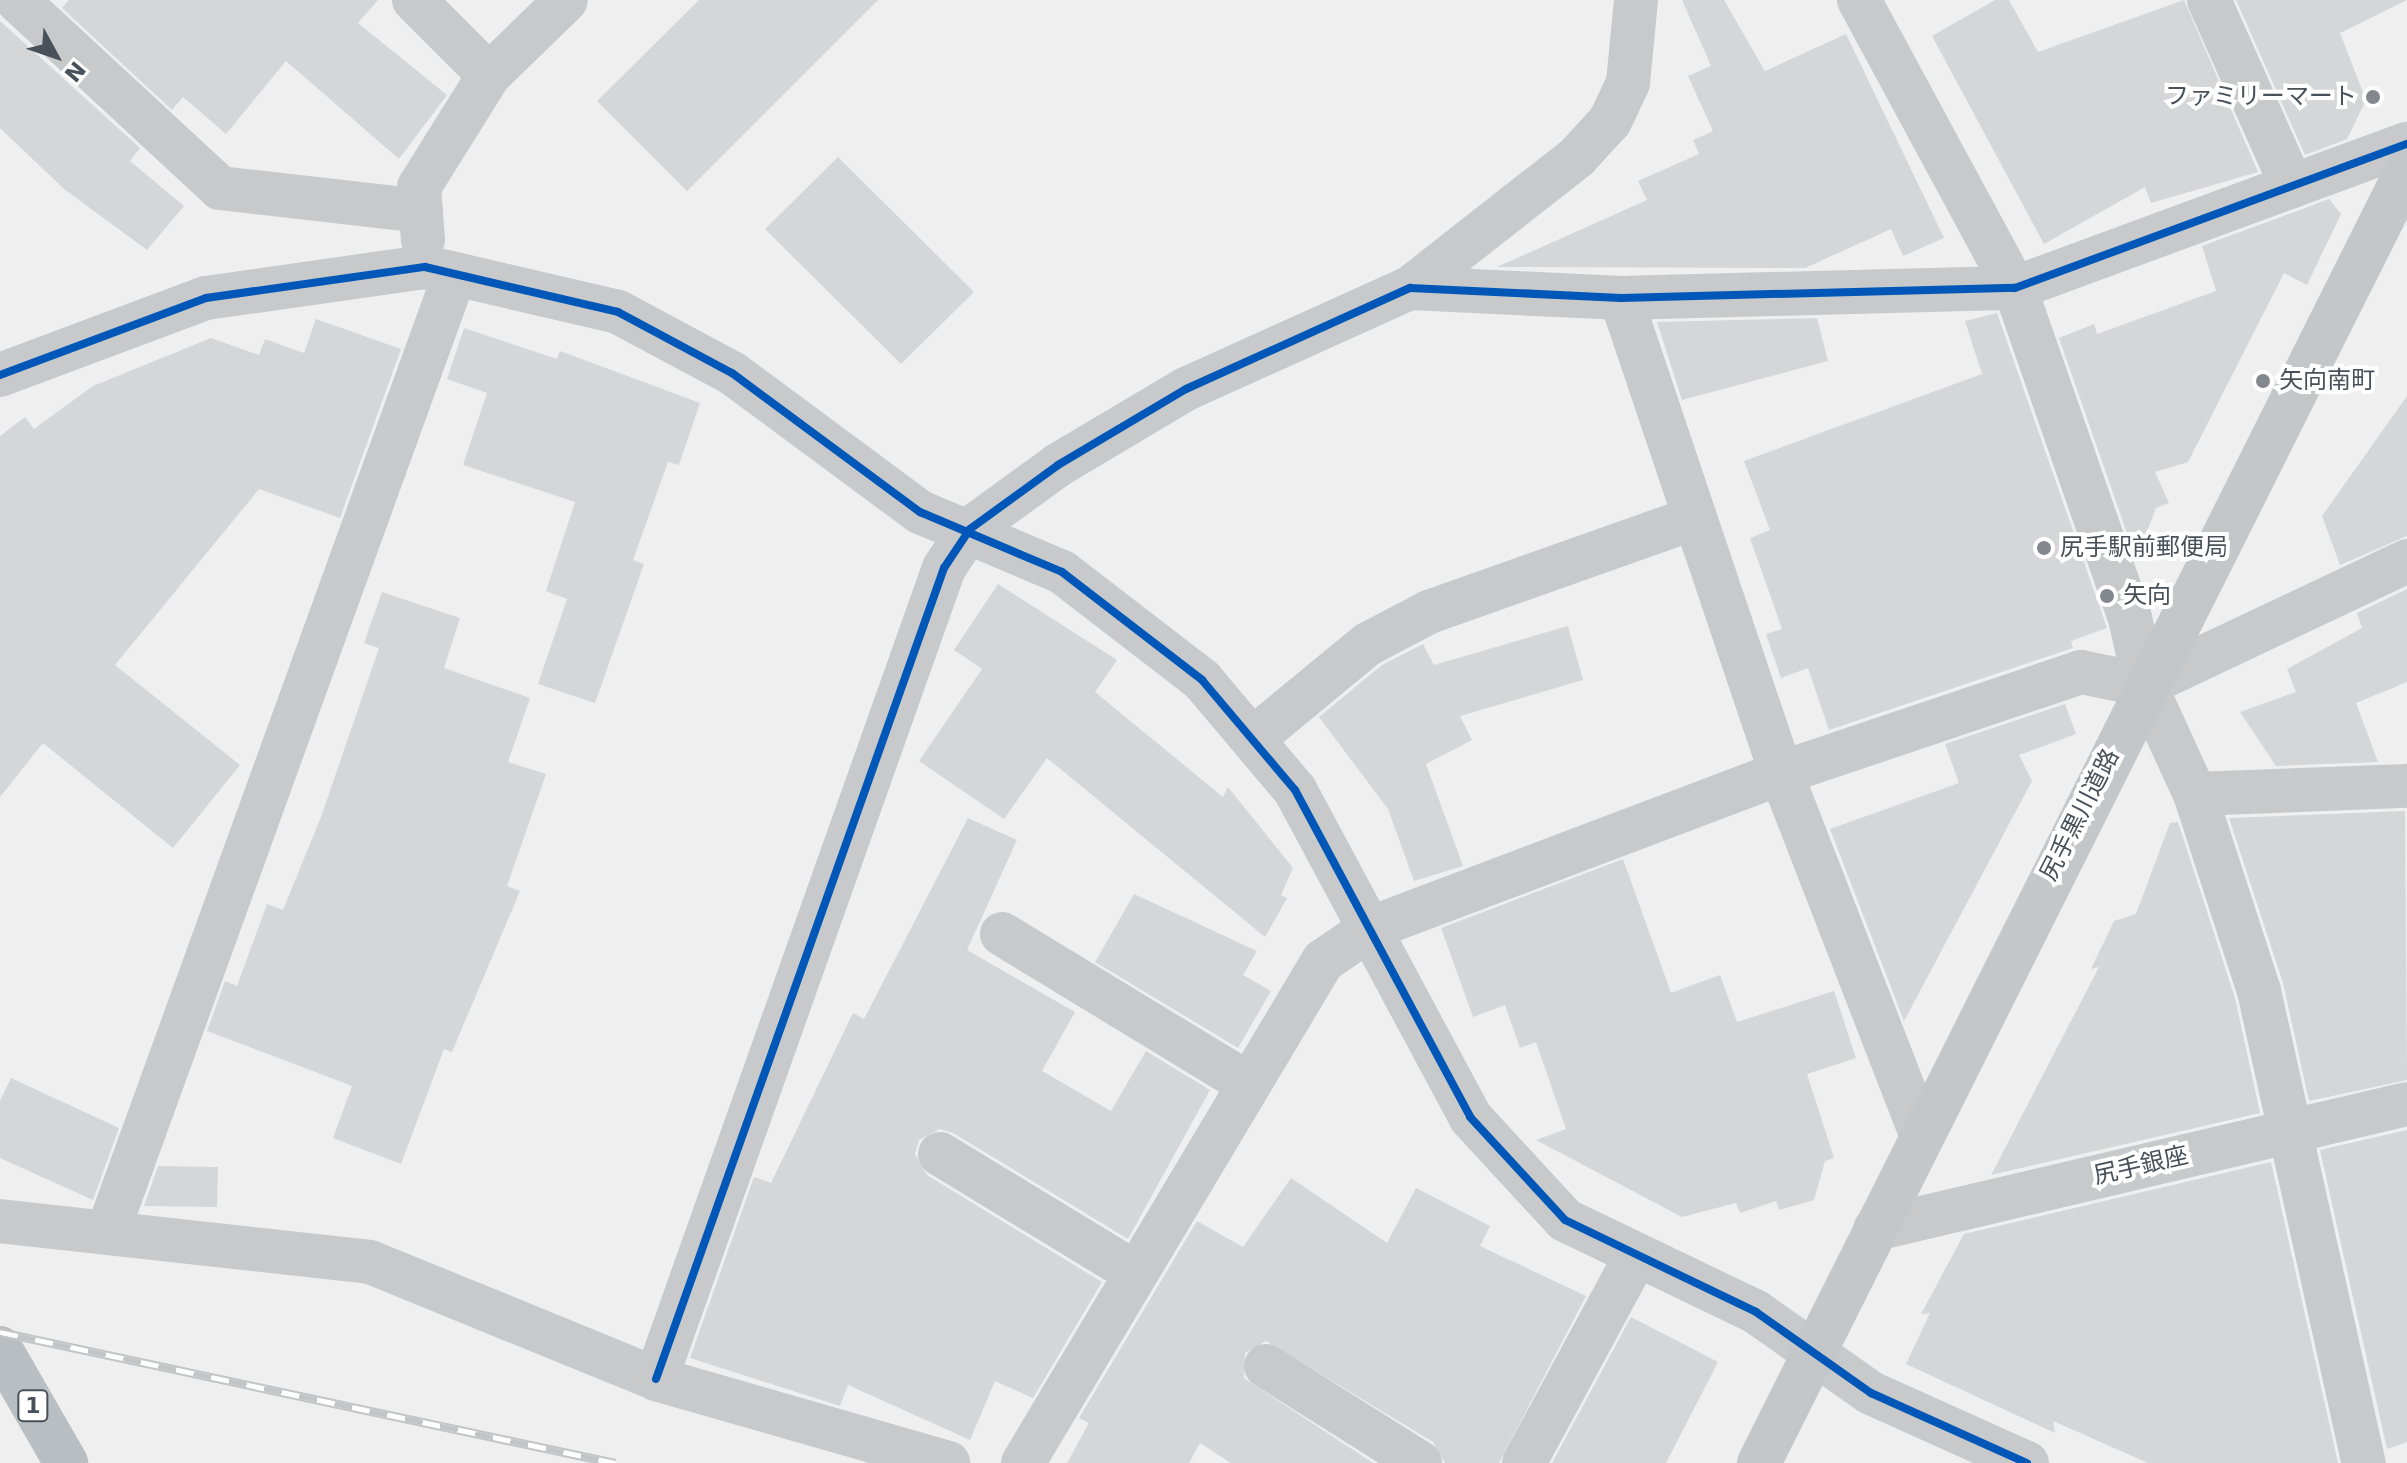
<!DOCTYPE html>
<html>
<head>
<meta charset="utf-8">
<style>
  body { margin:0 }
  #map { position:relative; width:2407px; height:1463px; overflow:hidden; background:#efefef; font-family:"DejaVu Sans","Noto Sans JP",sans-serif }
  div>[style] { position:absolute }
  .building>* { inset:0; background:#d5d6d8 }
  .minor>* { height:44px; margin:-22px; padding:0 22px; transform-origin:22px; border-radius:22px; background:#c7c9ca }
  .major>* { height:44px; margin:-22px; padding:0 22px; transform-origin:22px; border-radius:22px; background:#c4c7ca }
  .highway>* { height:44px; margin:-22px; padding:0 22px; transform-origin:22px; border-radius:22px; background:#b9bec2 }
  .rail>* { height:9px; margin-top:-4.5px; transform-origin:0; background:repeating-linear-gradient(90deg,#fff 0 18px,#c3c4c5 0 36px); box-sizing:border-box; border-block:2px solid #c3c4c5 }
  .cycleway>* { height:8px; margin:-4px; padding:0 4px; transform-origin:4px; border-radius:4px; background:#0057b8 }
  .dots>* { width:22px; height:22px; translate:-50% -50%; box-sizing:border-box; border:4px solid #fff; border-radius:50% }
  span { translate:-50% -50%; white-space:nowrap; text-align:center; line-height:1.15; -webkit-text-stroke:8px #fff; paint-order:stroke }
  .shield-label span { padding:2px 6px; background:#fff; border:2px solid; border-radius:6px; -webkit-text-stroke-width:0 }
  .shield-label { font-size:22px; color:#485159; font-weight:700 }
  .poi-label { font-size:24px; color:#485159 }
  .right { translate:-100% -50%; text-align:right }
  .left { translate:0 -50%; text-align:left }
  .street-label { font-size:24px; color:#485159 }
  .north { position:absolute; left:16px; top:16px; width:80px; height:80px; -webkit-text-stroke:6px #fff; paint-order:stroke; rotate:130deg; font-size:22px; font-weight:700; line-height:32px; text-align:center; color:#485159 }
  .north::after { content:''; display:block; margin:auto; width:28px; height:36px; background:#485159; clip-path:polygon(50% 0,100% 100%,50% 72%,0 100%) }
</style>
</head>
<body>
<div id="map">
  <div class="building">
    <i style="clip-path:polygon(69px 0,378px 0,358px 23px,447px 95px,399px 159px,286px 61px,226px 134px,183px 97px,172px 110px,62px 8px)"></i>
    <i style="clip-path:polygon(699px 0,878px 0,687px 191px,597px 101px)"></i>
    <i style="clip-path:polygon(1682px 0,1724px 0,1765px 71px,1846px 34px,1944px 238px,1903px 256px,1891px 229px,1805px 268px,1497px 267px,1647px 200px,1638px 181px,1699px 154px,1693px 140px,1713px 131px,1688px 76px,1711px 66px)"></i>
    <i style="clip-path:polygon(1995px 0,2009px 0,2038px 52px,2184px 0,2258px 172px,2151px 203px,2145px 187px,2044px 244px,1932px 36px)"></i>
    <i style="clip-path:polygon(2236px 0,2407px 0,2340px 33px,2366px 100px,2347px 139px,2305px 155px)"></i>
    <i style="clip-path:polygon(0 21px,140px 148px,130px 161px,184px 206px,147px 250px,64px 189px,0 128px)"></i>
    <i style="clip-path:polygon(838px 157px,974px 292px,901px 364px,765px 229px)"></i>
    <i style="clip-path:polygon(2329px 199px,2341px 214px,2307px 285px,2284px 273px,2188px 462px,2155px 472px,2169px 503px,2156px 508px,2136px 559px,2059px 338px,2094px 324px,2097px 334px,2216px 291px,2202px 246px)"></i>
    <i style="clip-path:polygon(1997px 313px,2107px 628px,2071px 641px,2073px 648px,1829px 730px,1808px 668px,1781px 678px,1766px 634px,1782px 629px,1750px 538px,1770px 530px,1744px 461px,1982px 374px,1965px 321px)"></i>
    <i style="clip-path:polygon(1817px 318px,1828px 361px,1682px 400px,1657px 322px)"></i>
    <i style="clip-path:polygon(316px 319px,401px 349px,340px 518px,259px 489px,115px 665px,240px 765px,173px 848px,43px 743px,0 797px,0 436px,25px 417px,34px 429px,93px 386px,211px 338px,259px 355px,265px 339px,304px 353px)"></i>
    <i style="clip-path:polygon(464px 328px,557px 359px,560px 351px,700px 403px,679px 465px,668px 462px,633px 560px,644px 564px,595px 703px,538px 684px,567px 599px,546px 591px,575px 502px,463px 465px,487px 393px,447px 379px)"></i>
    <i style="clip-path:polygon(2407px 396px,2407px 536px,2340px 565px,2322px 516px)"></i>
    <i style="clip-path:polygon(998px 584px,1117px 660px,1095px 692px,1223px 797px,1228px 787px,1293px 868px,1281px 895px,1287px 898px,1265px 937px,1047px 758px,1004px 819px,919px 761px,982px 669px,954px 650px)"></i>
    <i style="clip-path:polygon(2407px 589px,2407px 682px,2356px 703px,2378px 762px,2276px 766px,2240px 712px,2296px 692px,2287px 669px,2362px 628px,2357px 613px)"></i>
    <i style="clip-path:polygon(382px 592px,460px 618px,444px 668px,530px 698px,508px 762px,546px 774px,507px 886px,520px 891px,452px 1052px,444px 1049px,401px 1164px,333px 1138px,352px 1086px,207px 1031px,225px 981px,237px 986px,267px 904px,283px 910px,321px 817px,379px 648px,364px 643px)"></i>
    <i style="clip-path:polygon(1568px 626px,1583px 680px,1460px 716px,1472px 740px,1426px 764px,1463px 866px,1414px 881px,1388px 809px,1319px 717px,1382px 665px,1423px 644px,1434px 665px)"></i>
    <i style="clip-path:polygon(2065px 704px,2076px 734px,2019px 755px,2032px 781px,1904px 1021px,1830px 829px,1959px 783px,1945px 744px)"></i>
    <i style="clip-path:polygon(2405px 811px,2407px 1080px,2309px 1101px,2283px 983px,2229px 818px)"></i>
    <i style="clip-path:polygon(968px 818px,1017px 840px,967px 950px,1075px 1012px,1042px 1071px,1111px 1111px,1146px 1051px,1210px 1090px,1128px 1239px,953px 1133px,940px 1129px,919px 1140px,915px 1154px,927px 1175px,1102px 1282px,1033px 1398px,995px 1381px,970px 1440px,848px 1385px,840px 1406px,690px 1358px,754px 1177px,771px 1183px,853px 1013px,864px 1019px)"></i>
    <i style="clip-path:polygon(2178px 822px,2235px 998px,2260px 1113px,1991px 1175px,2099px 967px,2091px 969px,2114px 921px,2136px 914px,2170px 823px)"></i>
    <i style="clip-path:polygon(1623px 859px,1671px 993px,1720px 975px,1737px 1022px,1834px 991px,1856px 1058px,1807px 1074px,1834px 1158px,1825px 1161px,1814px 1200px,1779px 1210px,1776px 1201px,1740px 1213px,1736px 1203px,1682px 1217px,1536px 1140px,1566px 1129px,1536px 1042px,1520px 1048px,1505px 1005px,1473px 1017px,1441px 928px)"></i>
    <i style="clip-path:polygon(1134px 894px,1257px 951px,1243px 975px,1271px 991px,1238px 1048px,1095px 962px)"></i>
    <i style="clip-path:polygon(11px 1078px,119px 1128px,93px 1200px,0 1158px,0 1101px)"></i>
    <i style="clip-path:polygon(2407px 1130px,2407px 1442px,2387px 1449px,2320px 1150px)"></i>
    <i style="clip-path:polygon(2271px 1162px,2338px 1463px,2148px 1463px,2053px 1421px,2055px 1433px,1906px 1364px,1930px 1313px,1921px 1314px,1964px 1234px)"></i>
    <i style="clip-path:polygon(158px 1166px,218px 1167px,217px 1207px,144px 1206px)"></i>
    <i style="clip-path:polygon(1291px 1178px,1387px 1243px,1416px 1188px,1490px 1226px,1480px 1246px,1586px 1296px,1499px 1463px,1445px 1463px,1433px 1442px,1266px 1341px,1245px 1353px,1244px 1378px,1373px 1463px,1231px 1463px,1200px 1443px,1189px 1463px,1067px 1463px,1089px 1423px,1079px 1418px,1197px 1221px,1243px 1247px)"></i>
    <i style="clip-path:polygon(1631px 1317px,1718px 1362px,1666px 1463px,1552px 1463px)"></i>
  </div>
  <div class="minor">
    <i style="left:17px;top:0;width:277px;rotate:42.8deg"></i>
    <i style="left:220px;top:188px;width:202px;rotate:6.5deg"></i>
    <i style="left:414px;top:0;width:106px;rotate:45deg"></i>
    <i style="left:1859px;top:0;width:328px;rotate:61.6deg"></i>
    <i style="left:2015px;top:288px;width:349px;rotate:70.8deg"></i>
    <i style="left:2130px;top:618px;width:69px;rotate:77.4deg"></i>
    <i style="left:2145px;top:685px;width:120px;rotate:65.4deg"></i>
    <i style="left:2195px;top:794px;width:207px;rotate:72deg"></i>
    <i style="left:2259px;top:991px;width:484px;rotate:77.5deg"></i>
    <i style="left:2209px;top:0;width:204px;rotate:66deg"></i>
    <i style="left:423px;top:240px;width:53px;rotate:-94.3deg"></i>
    <i style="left:419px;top:187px;width:132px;rotate:-58deg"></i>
    <i style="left:489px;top:75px;width:107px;rotate:-44.2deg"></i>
    <i style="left:1410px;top:288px;width:212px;rotate:-38.1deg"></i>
    <i style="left:1577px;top:157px;width:49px;rotate:-47.5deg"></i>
    <i style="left:1610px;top:121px;width:42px;rotate:-64.7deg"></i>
    <i style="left:1628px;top:83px;width:83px;rotate:-84.5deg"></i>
    <i style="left:1621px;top:298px;width:501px;rotate:71.38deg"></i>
    <i style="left:1781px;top:773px;width:387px;rotate:68.8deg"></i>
    <i style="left:0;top:375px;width:220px;rotate:-20.5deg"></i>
    <i style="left:206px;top:298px;width:221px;rotate:-8.1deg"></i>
    <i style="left:425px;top:267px;width:198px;rotate:13.1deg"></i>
    <i style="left:618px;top:312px;width:129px;rotate:28.2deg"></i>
    <i style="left:732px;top:373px;width:234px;rotate:36.5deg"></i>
    <i style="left:920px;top:512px;width:154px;rotate:22.9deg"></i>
    <i style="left:1062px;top:572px;width:177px;rotate:37.6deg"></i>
    <i style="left:1202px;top:680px;width:144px;rotate:49.8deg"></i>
    <i style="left:1295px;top:790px;width:371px;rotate:61.8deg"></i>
    <i style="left:1470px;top:1117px;width:140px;rotate:47.3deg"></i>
    <i style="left:1565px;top:1220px;width:212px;rotate:25.7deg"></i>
    <i style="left:1756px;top:1312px;width:141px;rotate:35.2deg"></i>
    <i style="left:1871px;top:1393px;width:171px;rotate:24.2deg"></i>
    <i style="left:1255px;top:737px;width:146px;rotate:-39.5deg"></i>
    <i style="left:1368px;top:644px;width:69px;rotate:-27.7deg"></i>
    <i style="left:1429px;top:612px;width:282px;rotate:-19.5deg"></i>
    <i style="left:2195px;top:794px;width:212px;rotate:-2.2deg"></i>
    <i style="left:1002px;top:934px;width:289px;rotate:31.3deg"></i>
    <i style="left:940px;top:1154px;width:229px;rotate:31.3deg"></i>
    <i style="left:0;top:1221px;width:372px;rotate:6.3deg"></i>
    <i style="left:370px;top:1262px;width:309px;rotate:22.2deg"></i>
    <i style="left:656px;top:1379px;width:304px;rotate:16deg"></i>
    <i style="left:1875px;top:1229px;width:546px;rotate:-13.22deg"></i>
    <i style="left:108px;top:1231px;width:1018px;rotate:-70.07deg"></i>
    <i style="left:1266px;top:1366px;width:182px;rotate:32.2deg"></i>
    <i style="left:656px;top:1379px;width:861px;rotate:-70.45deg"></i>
    <i style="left:944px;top:568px;width:47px;rotate:-56.3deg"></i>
    <i style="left:970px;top:529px;width:109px;rotate:-36deg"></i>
    <i style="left:1058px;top:465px;width:149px;rotate:-30.7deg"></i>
    <i style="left:1186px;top:389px;width:246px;rotate:-24.3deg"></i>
    <i style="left:1410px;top:288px;width:211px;rotate:2.7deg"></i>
    <i style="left:1621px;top:298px;width:394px;rotate:-1.5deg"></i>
    <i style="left:2015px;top:288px;width:418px;rotate:-20.2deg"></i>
    <i style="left:1023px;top:1463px;width:585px;rotate:-59.14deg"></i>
    <i style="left:1323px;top:961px;width:58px;rotate:-34.5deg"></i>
    <i style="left:1371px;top:928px;width:438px;rotate:-20.7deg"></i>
    <i style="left:1781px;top:773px;width:317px;rotate:-18.6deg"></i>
    <i style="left:2081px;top:672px;width:65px;rotate:11.5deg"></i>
    <i style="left:2145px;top:685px;width:290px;rotate:-25.3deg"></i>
    <i style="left:1524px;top:1463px;width:235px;rotate:-61.6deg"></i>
  </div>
  <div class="major">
    <i style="left:1759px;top:1463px;width:1446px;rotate:-63.38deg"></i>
  </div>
  <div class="highway">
    <i style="left:0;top:1348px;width:133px;rotate:60.1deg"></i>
  </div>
  <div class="rail">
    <i style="left:0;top:1332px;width:629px;rotate:12.02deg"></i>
  </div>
  <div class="cycleway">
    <i style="left:0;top:375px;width:220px;rotate:-20.5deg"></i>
    <i style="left:206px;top:298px;width:221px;rotate:-8.1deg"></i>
    <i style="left:425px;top:267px;width:198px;rotate:13.1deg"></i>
    <i style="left:618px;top:312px;width:129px;rotate:28.2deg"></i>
    <i style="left:732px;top:373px;width:234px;rotate:36.5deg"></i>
    <i style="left:920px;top:512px;width:154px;rotate:22.9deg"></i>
    <i style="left:1062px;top:572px;width:177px;rotate:37.6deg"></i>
    <i style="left:1202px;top:680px;width:144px;rotate:49.8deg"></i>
    <i style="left:1295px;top:790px;width:371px;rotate:61.8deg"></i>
    <i style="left:1470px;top:1117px;width:140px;rotate:47.3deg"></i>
    <i style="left:1565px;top:1220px;width:212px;rotate:25.7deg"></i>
    <i style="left:1756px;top:1312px;width:141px;rotate:35.2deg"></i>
    <i style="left:1871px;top:1393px;width:171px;rotate:24.2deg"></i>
    <i style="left:656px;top:1379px;width:861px;rotate:-70.45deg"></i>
    <i style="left:944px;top:568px;width:47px;rotate:-56.3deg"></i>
    <i style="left:970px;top:529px;width:109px;rotate:-36deg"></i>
    <i style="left:1058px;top:465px;width:149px;rotate:-30.7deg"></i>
    <i style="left:1186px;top:389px;width:246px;rotate:-24.3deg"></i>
    <i style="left:1410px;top:288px;width:211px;rotate:2.7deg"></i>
    <i style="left:1621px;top:298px;width:394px;rotate:-1.5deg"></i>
    <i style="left:2015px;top:288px;width:418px;rotate:-20.2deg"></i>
  </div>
  <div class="dots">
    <i style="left:2373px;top:97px;background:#82888e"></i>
    <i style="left:2263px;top:381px;background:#82888e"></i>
    <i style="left:2044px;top:548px;background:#82888e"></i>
    <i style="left:2107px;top:596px;background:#82888e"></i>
  </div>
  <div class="shield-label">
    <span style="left:33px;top:1406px">1</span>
  </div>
  <div class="poi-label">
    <span class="right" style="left:2357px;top:97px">ファミリーマート</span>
    <span class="left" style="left:2279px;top:381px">矢向南町</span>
    <span class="left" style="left:2060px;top:548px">尻手駅前郵便局</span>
    <span class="left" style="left:2123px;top:596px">矢向</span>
  </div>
  <div class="street-label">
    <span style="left:2080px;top:815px;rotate:-63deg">尻手黒川道路</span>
    <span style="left:2141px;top:1166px;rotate:-13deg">尻手銀座</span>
  </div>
  <div class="north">N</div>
</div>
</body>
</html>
